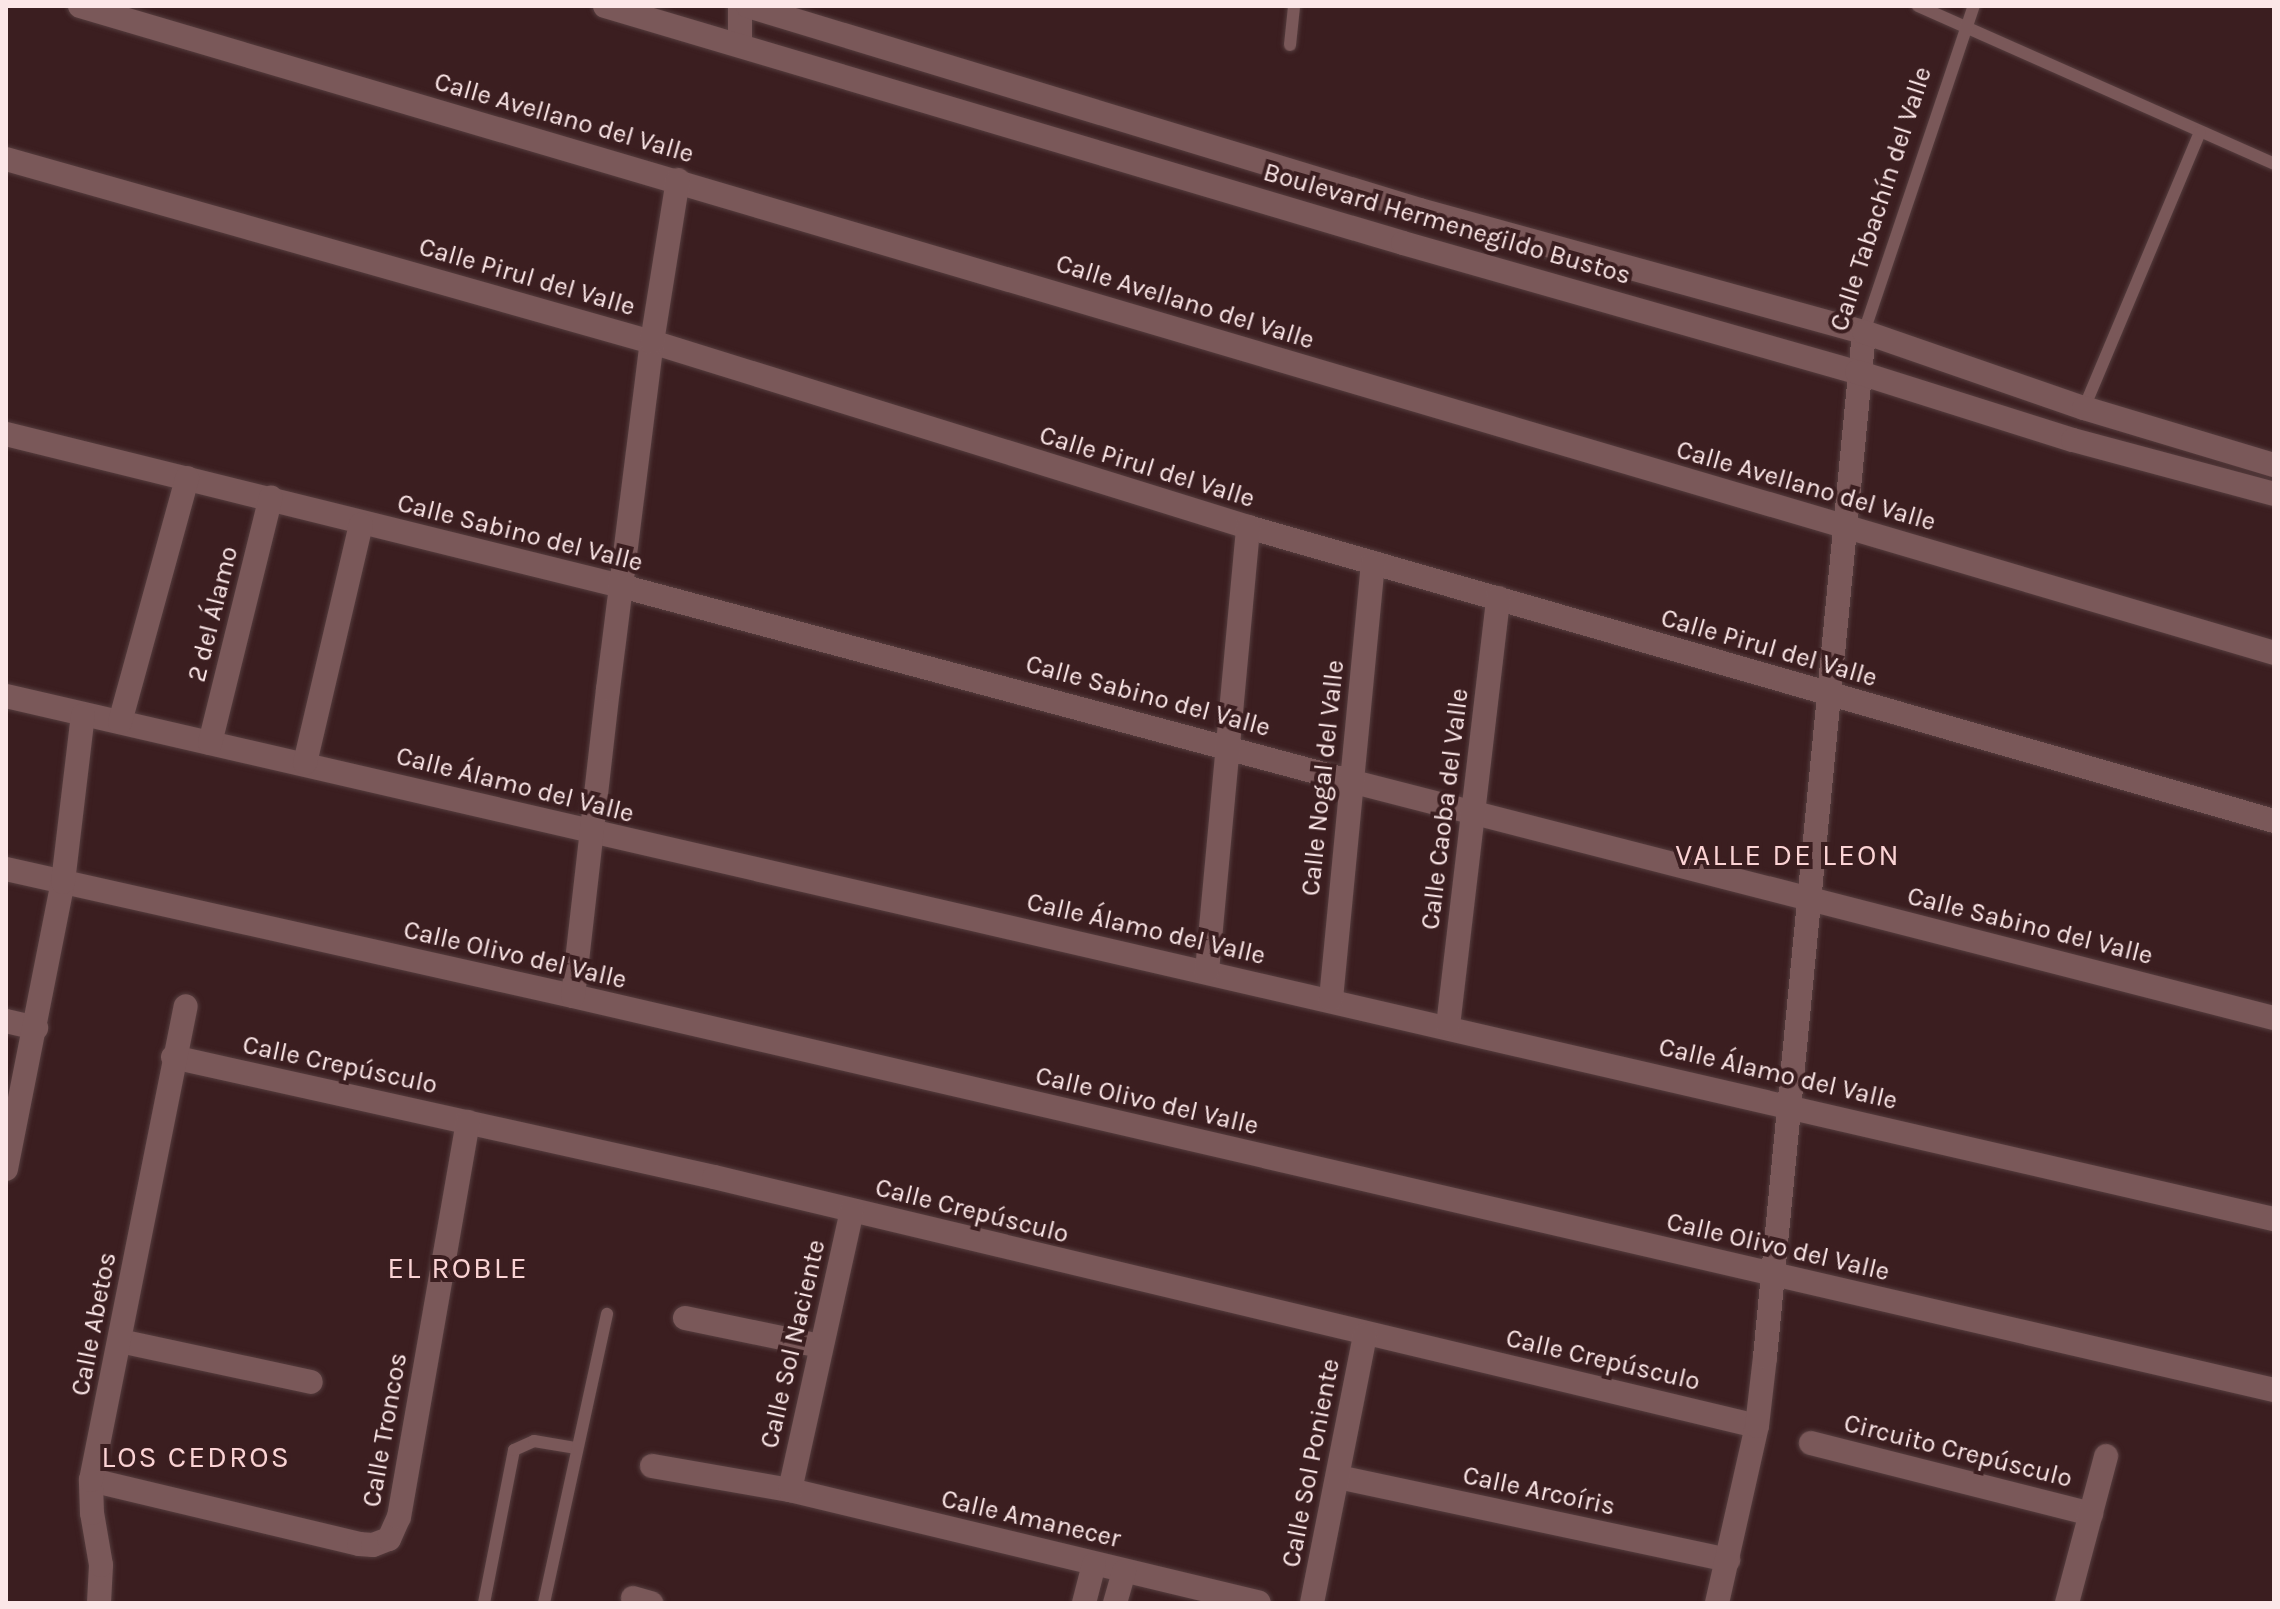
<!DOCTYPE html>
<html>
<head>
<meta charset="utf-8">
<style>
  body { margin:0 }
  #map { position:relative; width:2280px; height:1609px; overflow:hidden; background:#3b1e20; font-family:Karla,sans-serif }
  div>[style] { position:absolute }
  .roads { filter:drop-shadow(0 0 2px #553d3e) drop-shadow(0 0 2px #553d3e) }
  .lane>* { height:12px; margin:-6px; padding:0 6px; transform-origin:6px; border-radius:6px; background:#7a5859 }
  .street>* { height:24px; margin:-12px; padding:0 12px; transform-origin:12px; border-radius:12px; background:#7a5859 }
  .secondary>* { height:24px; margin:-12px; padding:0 12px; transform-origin:12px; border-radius:12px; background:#7a5859 }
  span { translate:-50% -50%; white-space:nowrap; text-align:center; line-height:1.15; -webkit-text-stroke:8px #3b1e20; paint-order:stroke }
  .street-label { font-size:26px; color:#fbe6e7 }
  .quarter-label { font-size:30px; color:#fbd3d4; letter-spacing:2px }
  .frame { position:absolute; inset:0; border:8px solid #fbe6e7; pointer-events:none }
</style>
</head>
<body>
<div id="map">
  <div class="roads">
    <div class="lane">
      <i style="left:1918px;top:6px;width:389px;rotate:23.9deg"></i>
      <i style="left:1290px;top:45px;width:39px;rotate:-84deg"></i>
      <i style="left:1864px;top:332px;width:344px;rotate:-71.4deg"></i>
      <i style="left:2084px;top:408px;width:299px;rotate:-67.2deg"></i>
      <i style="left:484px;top:1603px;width:156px;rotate:-78.9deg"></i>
      <i style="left:514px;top:1450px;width:22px;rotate:-24deg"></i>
      <i style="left:534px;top:1441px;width:43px;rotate:9.5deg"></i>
      <i style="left:544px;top:1603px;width:296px;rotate:-77.7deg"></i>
    </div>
    <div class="street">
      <i style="left:80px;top:6px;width:2287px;rotate:16.43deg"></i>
      <i style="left:740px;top:6px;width:39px;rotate:90deg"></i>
      <i style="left:6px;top:159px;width:671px;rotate:15.82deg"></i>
      <i style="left:652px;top:342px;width:624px;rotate:17.24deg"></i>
      <i style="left:1248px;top:527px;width:1067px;rotate:15.99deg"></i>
      <i style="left:6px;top:434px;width:634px;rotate:13.88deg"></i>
      <i style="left:621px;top:586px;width:755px;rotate:14.98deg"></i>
      <i style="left:1350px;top:781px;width:954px;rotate:14.39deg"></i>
      <i style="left:6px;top:696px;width:2328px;rotate:12.99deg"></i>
      <i style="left:120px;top:722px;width:253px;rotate:-74.6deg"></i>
      <i style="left:210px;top:743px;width:253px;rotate:-76.1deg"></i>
      <i style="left:305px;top:763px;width:245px;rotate:-76.8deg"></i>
      <i style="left:6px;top:869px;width:581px;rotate:12.63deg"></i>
      <i style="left:573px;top:996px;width:1746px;rotate:13.04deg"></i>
      <i style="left:1207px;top:971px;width:446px;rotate:-84.7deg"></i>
      <i style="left:573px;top:996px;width:309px;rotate:-83.5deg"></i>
      <i style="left:608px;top:689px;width:350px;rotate:-82.8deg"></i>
      <i style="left:652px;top:342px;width:164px;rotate:-80.9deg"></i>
      <i style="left:1331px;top:999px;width:438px;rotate:-84.5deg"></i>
      <i style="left:6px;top:1021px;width:31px;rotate:13deg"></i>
      <i style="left:1448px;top:1026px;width:431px;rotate:-83.3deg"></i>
      <i style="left:173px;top:1057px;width:554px;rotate:12.51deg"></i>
      <i style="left:714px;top:1177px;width:1072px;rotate:13.43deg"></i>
      <i style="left:6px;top:1169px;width:293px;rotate:-78.8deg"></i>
      <i style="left:63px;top:882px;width:168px;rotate:-83.2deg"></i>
      <i style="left:685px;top:1318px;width:138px;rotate:11.7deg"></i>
      <i style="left:120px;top:1341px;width:195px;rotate:12.1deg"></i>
      <i style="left:1811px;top:1443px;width:289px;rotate:14.2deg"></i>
      <i style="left:652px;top:1466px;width:140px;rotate:9.9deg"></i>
      <i style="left:790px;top:1490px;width:482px;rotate:13.5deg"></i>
      <i style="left:1338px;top:1477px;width:399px;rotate:12deg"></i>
      <i style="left:91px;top:1480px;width:276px;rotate:13.4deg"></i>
      <i style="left:359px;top:1544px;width:14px;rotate:4deg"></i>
      <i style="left:373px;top:1545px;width:17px;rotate:-21deg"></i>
      <i style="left:389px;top:1539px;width:24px;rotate:-66deg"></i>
      <i style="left:399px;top:1517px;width:401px;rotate:-80.1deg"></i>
      <i style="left:790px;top:1490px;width:286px;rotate:-77.5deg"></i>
      <i style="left:633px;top:1598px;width:19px;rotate:16deg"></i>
      <i style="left:99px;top:1603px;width:38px;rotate:-87deg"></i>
      <i style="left:101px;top:1565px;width:53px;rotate:-99.8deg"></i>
      <i style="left:92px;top:1513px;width:33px;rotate:-92deg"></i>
      <i style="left:91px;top:1480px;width:483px;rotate:-78.7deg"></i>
      <i style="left:1084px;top:1603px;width:40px;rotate:-75.6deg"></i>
      <i style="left:1115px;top:1603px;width:33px;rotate:-74deg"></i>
      <i style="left:1312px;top:1603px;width:273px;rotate:-78.8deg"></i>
      <i style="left:1717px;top:1603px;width:181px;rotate:-77.3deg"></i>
      <i style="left:1757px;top:1426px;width:69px;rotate:-83.4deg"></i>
      <i style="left:1765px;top:1357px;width:1030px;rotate:-84.48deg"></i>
      <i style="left:2067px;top:1603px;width:152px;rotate:-75.1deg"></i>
    </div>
    <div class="secondary">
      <i style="left:605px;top:6px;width:832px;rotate:16.54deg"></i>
      <i style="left:1403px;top:243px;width:472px;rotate:15.9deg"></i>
      <i style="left:1857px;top:372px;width:226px;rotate:17.5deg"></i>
      <i style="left:2073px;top:440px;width:208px;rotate:15deg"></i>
      <i style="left:748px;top:6px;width:702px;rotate:16.89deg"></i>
      <i style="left:1420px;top:210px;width:460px;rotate:15.4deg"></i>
      <i style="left:1864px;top:332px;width:233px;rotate:19.1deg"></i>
      <i style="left:2084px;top:408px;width:198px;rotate:16.7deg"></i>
    </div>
  </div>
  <div class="street-label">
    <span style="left:564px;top:118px;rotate:16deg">Calle Avellano del Valle</span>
    <span style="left:1881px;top:199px;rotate:-72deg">Calle Tabachín del Valle</span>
    <span style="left:1447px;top:224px;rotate:16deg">Boulevard Hermenegildo Bustos</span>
    <span style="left:527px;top:277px;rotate:16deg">Calle Pirul del Valle</span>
    <span style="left:1185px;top:302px;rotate:17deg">Calle Avellano del Valle</span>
    <span style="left:1147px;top:467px;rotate:17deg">Calle Pirul del Valle</span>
    <span style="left:1806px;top:486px;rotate:16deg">Calle Avellano del Valle</span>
    <span style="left:520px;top:533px;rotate:14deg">Calle Sabino del Valle</span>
    <span style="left:213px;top:614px;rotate:-76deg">2 del Álamo</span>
    <span style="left:1769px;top:648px;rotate:16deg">Calle Pirul del Valle</span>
    <span style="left:1148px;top:696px;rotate:15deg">Calle Sabino del Valle</span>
    <span style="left:1323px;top:778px;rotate:-84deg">Calle Nogal del Valle</span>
    <span style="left:515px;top:785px;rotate:14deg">Calle Álamo del Valle</span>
    <span style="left:1445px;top:809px;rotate:-83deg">Calle Caoba del Valle</span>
    <span style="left:2030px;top:926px;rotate:14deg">Calle Sabino del Valle</span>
    <span style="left:1146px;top:929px;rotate:13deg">Calle Álamo del Valle</span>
    <span style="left:515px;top:955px;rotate:13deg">Calle Olivo del Valle</span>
    <span style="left:340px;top:1065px;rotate:12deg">Calle Crepúsculo</span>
    <span style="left:1778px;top:1074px;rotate:13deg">Calle Álamo del Valle</span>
    <span style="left:1147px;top:1101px;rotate:13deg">Calle Olivo del Valle</span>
    <span style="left:972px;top:1211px;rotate:14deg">Calle Crepúsculo</span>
    <span style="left:1778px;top:1247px;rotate:13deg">Calle Olivo del Valle</span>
    <span style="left:94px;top:1324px;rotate:-79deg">Calle Abetos</span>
    <span style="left:793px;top:1344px;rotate:-77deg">Calle Sol Naciente</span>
    <span style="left:1603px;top:1360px;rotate:13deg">Calle Crepúsculo</span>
    <span style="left:385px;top:1430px;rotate:-80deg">Calle Troncos</span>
    <span style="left:1958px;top:1451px;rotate:14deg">Circuito Crepúsculo</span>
    <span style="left:1311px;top:1463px;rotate:-79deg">Calle Sol Poniente</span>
    <span style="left:1539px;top:1491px;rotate:12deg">Calle Arcoíris</span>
    <span style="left:1031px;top:1519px;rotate:13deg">Calle Amanecer</span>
  </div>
  <div class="quarter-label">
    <span style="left:1788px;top:855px">VALLE DE LEON</span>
    <span style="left:458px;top:1268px">EL ROBLE</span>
    <span style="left:196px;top:1457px">LOS CEDROS</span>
  </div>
  <div class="frame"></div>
</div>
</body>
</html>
